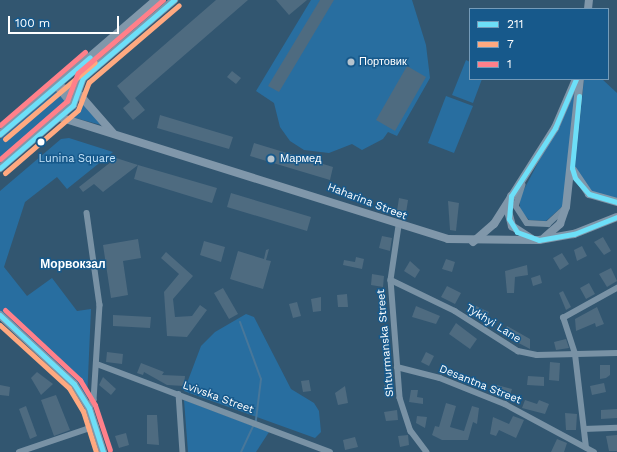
<!DOCTYPE html>
<html>
<head>
<meta charset="utf-8">
<style>
  body { margin:0 }
  #map { position:relative; width:617px; height:452px; overflow:hidden; background:#325670; font-family:"Work Sans",sans-serif }
  div>[style] { position:absolute }
  .green>* { inset:0; background:#286ea0 }
  .stream>* { height:2px; margin:-1px; padding:0 1px; transform-origin:1px; border-radius:1px; background:#48779a }
  .building>* { inset:0; background:#4e6b80 }
  .street>* { height:5.5px; margin:-2.75px; padding:0 2.75px; transform-origin:2.75px; border-radius:2.75px; background:#7992a5 }
  .secondary>* { height:8px; margin:-4px; padding:0 4px; transform-origin:4px; border-radius:4px; background:#8097aa }
  .bus-1>* { height:5px; margin:-2.5px; padding:0 2.5px; transform-origin:2.5px; border-radius:2.5px; background:#6ddff8 }
  .bus-2>* { height:5px; margin:-2.5px; padding:0 2.5px; transform-origin:2.5px; border-radius:2.5px; background:#ffa980 }
  .bus-3>* { height:5px; margin:-2.5px; padding:0 2.5px; transform-origin:2.5px; border-radius:2.5px; background:#ff808a }
  .dots>* { width:11px; height:11px; translate:-50% -50%; box-sizing:border-box; border:2px solid #17598b; border-radius:50% }
  span { translate:-50% -50%; white-space:nowrap; text-align:center; line-height:1.15; -webkit-text-stroke:3px #17598b; paint-order:stroke }
  .poi-label { font-size:11px; color:#fff }
  .left { translate:0 -50%; text-align:left }
  .park-label { font-size:11px; color:#c6e5fa }
  .street-label { font-size:11px; color:#fff }
  .neighbourhood-label { font-size:12px; color:#fff; font-weight:700 }
  .legend { position:absolute; left:469px; top:8px; width:140px; height:72px; box-sizing:border-box; background:#17598b; border:1px solid #749bb9; margin:0; padding:5px 7px; list-style:none; font-size:12px; color:#fff }
  .legend li { display:flex; align-items:center; gap:8px; height:20px }
  .legend b { width:20px; border:1px solid #749bb9 }
  .scale { position:absolute; left:8px; top:16px; width:111px; height:18px; box-sizing:border-box; border:2px solid #fff; border-top:0; padding-left:5px; font-size:12px; line-height:14px; white-space:nowrap; color:#fff; -webkit-text-stroke:3px #17598b; paint-order:stroke }
</style>
</head>
<body>
<div id="map">
  <div class="green">
    <i style="clip-path:polygon(162px 0,167px 0,80px 75px,79px 73px)"></i>
    <i style="clip-path:polygon(311px 0,412px 0,426px 45px,430px 78px,397px 136px,388px 132px,383px 139px,362px 150px,352px 144px,329px 153px,304px 150px,290px 141px,280px 127px,274px 103px,256px 91px)"></i>
    <i style="clip-path:polygon(466px 60px,470px 62px,470px 79px,482px 79px,473px 103px,452px 95px)"></i>
    <i style="clip-path:polygon(584px 79px,602px 79px,617px 93px,617px 198px,591px 192px,575px 167px)"></i>
    <i style="clip-path:polygon(56px 91px,68px 105px,0 163px,0 139px)"></i>
    <i style="clip-path:polygon(575px 92px,563px 206px,546px 221px,529px 220px,520px 210px,520px 197px)"></i>
    <i style="clip-path:polygon(446px 96px,473px 106px,454px 153px,428px 143px)"></i>
    <i style="clip-path:polygon(82px 103px,101px 125px,68px 116px)"></i>
    <i style="clip-path:polygon(69px 138px,113px 152px,67px 189px,57px 177px,25px 202px,4px 267px,27px 296px,52px 278px,77px 311px,91px 309px,87px 400px,66px 371px,0 311px,0 191px,61px 139px)"></i>
    <i style="clip-path:polygon(246px 314px,254px 317px,291px 389px,314px 403px,319px 411px,321px 432px,315px 438px,184px 391px,201px 346px,215px 332px)"></i>
    <i style="clip-path:polygon(184px 400px,269px 432px,256px 452px,188px 452px)"></i>
  </div>
  <div class="stream">
    <i style="left:240px;top:322px;width:61px;rotate:69.8deg"></i>
    <i style="left:261px;top:379px;width:41px;rotate:97deg"></i>
    <i style="left:256px;top:420px;width:35px;rotate:115deg"></i>
  </div>
  <div class="building">
    <i style="clip-path:polygon(216px 0,248px 0,135px 98px,145px 110px,133px 120px,123px 108px,130px 102px,117px 86px)"></i>
    <i style="clip-path:polygon(276px 0,307px 0,289px 15px)"></i>
    <i style="clip-path:polygon(320px 0,334px 0,279px 92px,268px 86px)"></i>
    <i style="clip-path:polygon(407px 66px,426px 77px,395px 131px,376px 120px)"></i>
    <i style="clip-path:polygon(232px 71px,241px 78px,236px 84px,227px 77px)"></i>
    <i style="clip-path:polygon(160px 115px,233px 137px,229px 149px,157px 128px)"></i>
    <i style="clip-path:polygon(254px 143px,333px 167px,330px 180px,250px 156px)"></i>
    <i style="clip-path:polygon(116px 158px,138px 165px,103px 192px,94px 184px,83px 192px,79px 187px)"></i>
    <i style="clip-path:polygon(138px 165px,217px 188px,212px 203px,134px 179px)"></i>
    <i style="clip-path:polygon(231px 193px,311px 217px,307px 231px,227px 207px)"></i>
    <i style="clip-path:polygon(399px 198px,408px 200px,406px 213px,397px 211px)"></i>
    <i style="clip-path:polygon(448px 201px,459px 203px,456px 231px,450px 230px)"></i>
    <i style="clip-path:polygon(382px 236px,392px 238px,390px 251px,379px 248px)"></i>
    <i style="clip-path:polygon(603px 237px,611px 251px,604px 255px,594px 242px)"></i>
    <i style="clip-path:polygon(138px 239px,141px 258px,123px 261px,128px 295px,111px 298px,103px 245px)"></i>
    <i style="clip-path:polygon(204px 241px,225px 247px,221px 262px,200px 255px)"></i>
    <i style="clip-path:polygon(582px 246px,587px 256px,577px 261px,574px 250px)"></i>
    <i style="clip-path:polygon(269px 249px,266px 260px,271px 261px,263px 289px,230px 279px,238px 251px,264px 259px,266px 250px)"></i>
    <i style="clip-path:polygon(166px 252px,193px 276px,173px 299px,175px 317px,192px 316px,200px 305px,207px 310px,187px 337px,167px 336px,164px 292px,179px 274px,161px 258px)"></i>
    <i style="clip-path:polygon(562px 253px,569px 264px,560px 270px,553px 258px)"></i>
    <i style="clip-path:polygon(356px 257px,364px 259px,362px 269px,343px 265px,344px 260px,355px 262px)"></i>
    <i style="clip-path:polygon(446px 259px,455px 262px,452px 272px,442px 269px)"></i>
    <i style="clip-path:polygon(410px 261px,420px 270px,415px 278px,404px 271px)"></i>
    <i style="clip-path:polygon(527px 265px,528px 275px,515px 277px,514px 293px,507px 293px,505px 271px)"></i>
    <i style="clip-path:polygon(611px 268px,617px 281px,607px 287px,599px 274px)"></i>
    <i style="clip-path:polygon(372px 274px,384px 276px,383px 287px,371px 285px)"></i>
    <i style="clip-path:polygon(540px 275px,542px 283px,533px 286px,531px 278px)"></i>
    <i style="clip-path:polygon(589px 283px,595px 294px,586px 299px,580px 288px)"></i>
    <i style="clip-path:polygon(447px 286px,461px 293px,455px 304px,441px 297px)"></i>
    <i style="clip-path:polygon(223px 288px,238px 314px,229px 319px,214px 293px)"></i>
    <i style="clip-path:polygon(563px 291px,571px 307px,566px 310px,559px 293px)"></i>
    <i style="clip-path:polygon(347px 294px,348px 307px,338px 307px,337px 295px)"></i>
    <i style="clip-path:polygon(321px 297px,321px 311px,313px 312px,311px 299px)"></i>
    <i style="clip-path:polygon(297px 302px,301px 316px,293px 318px,289px 304px)"></i>
    <i style="clip-path:polygon(416px 306px,440px 316px,436px 324px,412px 317px)"></i>
    <i style="clip-path:polygon(476px 306px,489px 312px,484px 322px,471px 315px)"></i>
    <i style="clip-path:polygon(597px 307px,604px 324px,596px 327px,595px 323px,576px 331px,575px 319px)"></i>
    <i style="clip-path:polygon(113px 315px,151px 317px,150px 328px,113px 326px)"></i>
    <i style="clip-path:polygon(456px 323px,477px 339px,470px 349px,449px 334px)"></i>
    <i style="clip-path:polygon(507px 326px,530px 339px,530px 349px,503px 335px)"></i>
    <i style="clip-path:polygon(566px 339px,569px 348px,556px 350px,554px 342px)"></i>
    <i style="clip-path:polygon(107px 352px,123px 354px,122px 364px,106px 362px)"></i>
    <i style="clip-path:polygon(426px 352px,434px 356px,429px 366px,421px 362px)"></i>
    <i style="clip-path:polygon(550px 362px,560px 363px,559px 381px,549px 380px)"></i>
    <i style="clip-path:polygon(141px 363px,164px 372px,162px 375px,185px 376px,184px 386px,167px 385px,144px 372px,143px 375px,137px 373px)"></i>
    <i style="clip-path:polygon(600px 365px,610px 365px,610px 375px,606px 378px,600px 379px)"></i>
    <i style="clip-path:polygon(37px 372px,53px 384px,41px 395px,31px 378px)"></i>
    <i style="clip-path:polygon(528px 376px,544px 377px,544px 386px,527px 385px)"></i>
    <i style="clip-path:polygon(103px 377px,116px 389px,111px 395px,99px 385px)"></i>
    <i style="clip-path:polygon(309px 380px,311px 391px,303px 392px,301px 381px)"></i>
    <i style="clip-path:polygon(604px 383px,606px 392px,592px 395px,590px 386px)"></i>
    <i style="clip-path:polygon(393px 384px,393px 396px,385px 397px,384px 385px)"></i>
    <i style="clip-path:polygon(0 385px,10px 387px,9px 396px,0 395px)"></i>
    <i style="clip-path:polygon(497px 385px,512px 389px,509px 399px,494px 395px)"></i>
    <i style="clip-path:polygon(345px 386px,348px 403px,338px 405px,335px 393px)"></i>
    <i style="clip-path:polygon(411px 390px,418px 390px,417px 397px,423px 398px,423px 404px,409px 402px)"></i>
    <i style="clip-path:polygon(56px 395px,70px 430px,54px 436px,41px 400px)"></i>
    <i style="clip-path:polygon(525px 400px,537px 404px,539px 400px,549px 404px,545px 414px,522px 408px)"></i>
    <i style="clip-path:polygon(446px 403px,456px 406px,450px 427px,464px 431px,472px 406px,479px 408px,477px 424px,473px 422px,468px 440px,442px 440px,432px 435px,435px 426px,439px 427px)"></i>
    <i style="clip-path:polygon(26px 406px,37px 436px,30px 439px,19px 409px)"></i>
    <i style="clip-path:polygon(617px 409px,617px 418px,601px 419px,601px 410px)"></i>
    <i style="clip-path:polygon(397px 410px,398px 420px,386px 421px,384px 412px)"></i>
    <i style="clip-path:polygon(565px 413px,577px 414px,576px 430px,566px 430px)"></i>
    <i style="clip-path:polygon(147px 415px,157px 415px,159px 445px,147px 444px)"></i>
    <i style="clip-path:polygon(417px 416px,427px 417px,425px 428px,416px 423px)"></i>
    <i style="clip-path:polygon(513px 416px,524px 420px,516px 438px,499px 430px,496px 436px,490px 434px,493px 417px,509px 424px)"></i>
    <i style="clip-path:polygon(126px 433px,129px 445px,119px 448px,115px 436px)"></i>
    <i style="clip-path:polygon(408px 435px,409px 445px,400px 447px,398px 436px)"></i>
    <i style="clip-path:polygon(617px 435px,617px 451px,609px 451px,606px 436px)"></i>
    <i style="clip-path:polygon(355px 437px,358px 447px,345px 450px,343px 440px)"></i>
    <i style="clip-path:polygon(557px 439px,567px 443px,564px 452px,551px 452px)"></i>
  </div>
  <div class="street">
    <i style="left:523px;top:185px;width:22px;rotate:108deg"></i>
    <i style="left:516px;top:206px;width:20px;rotate:57deg"></i>
    <i style="left:527px;top:223px;width:21px;rotate:3deg"></i>
    <i style="left:548px;top:224px;width:22px;rotate:-43deg"></i>
    <i style="left:87px;top:213px;width:93px;rotate:82deg"></i>
    <i style="left:100px;top:305px;width:95px;rotate:93.6deg"></i>
    <i style="left:94px;top:400px;width:9px;rotate:122deg"></i>
    <i style="left:399px;top:226px;width:55px;rotate:98.4deg"></i>
    <i style="left:391px;top:280px;width:118px;rotate:85.6deg"></i>
    <i style="left:400px;top:398px;width:35px;rotate:72deg"></i>
    <i style="left:411px;top:431px;width:26px;rotate:53deg"></i>
    <i style="left:391px;top:280px;width:71px;rotate:25.8deg"></i>
    <i style="left:455px;top:311px;width:75px;rotate:32.4deg"></i>
    <i style="left:518px;top:351px;width:19px;rotate:12deg"></i>
    <i style="left:537px;top:355px;width:80px;rotate:-1.4deg"></i>
    <i style="left:97px;top:364px;width:249px;rotate:20.7deg"></i>
    <i style="left:397px;top:367px;width:44px;rotate:14.3deg"></i>
    <i style="left:440px;top:378px;width:70px;rotate:21.8deg"></i>
    <i style="left:505px;top:404px;width:101px;rotate:28.3deg"></i>
    <i style="left:179px;top:394px;width:58px;rotate:86.1deg"></i>
    <i style="left:584px;top:429px;width:33px;rotate:-2deg"></i>
    <i style="left:586px;top:448px;width:95px;rotate:-96.7deg"></i>
    <i style="left:575px;top:354px;width:38px;rotate:-108deg"></i>
    <i style="left:563px;top:318px;width:62px;rotate:-29.1deg"></i>
    <i style="left:19px;top:452px;width:81px;rotate:-18.7deg"></i>
  </div>
  <div class="secondary">
    <i style="left:588px;top:9px;width:9px;rotate:-84deg"></i>
    <i style="left:57px;top:86px;width:22px;rotate:18deg"></i>
    <i style="left:78px;top:93px;width:53px;rotate:48.8deg"></i>
    <i style="left:57px;top:86px;width:25px;rotate:50deg"></i>
    <i style="left:59px;top:117px;width:408px;rotate:17.4deg"></i>
    <i style="left:448px;top:239px;width:91px;rotate:0.6deg"></i>
    <i style="left:539px;top:240px;width:36px;rotate:-10deg"></i>
    <i style="left:574px;top:234px;width:46px;rotate:-21.6deg"></i>
    <i style="left:0;top:134px;width:206px;rotate:-40.7deg"></i>
    <i style="left:0;top:168px;width:96px;rotate:-40.8deg"></i>
    <i style="left:73px;top:105px;width:29px;rotate:-70deg"></i>
    <i style="left:83px;top:78px;width:120px;rotate:-40.6deg"></i>
    <i style="left:573px;top:170px;width:29px;rotate:56deg"></i>
    <i style="left:589px;top:194px;width:29px;rotate:16deg"></i>
    <i style="left:511px;top:196px;width:15px;rotate:101deg"></i>
    <i style="left:508px;top:211px;width:16px;rotate:75deg"></i>
    <i style="left:512px;top:226px;width:24px;rotate:33deg"></i>
    <i style="left:545px;top:237px;width:20px;rotate:-41deg"></i>
    <i style="left:560px;top:224px;width:18px;rotate:-71deg"></i>
    <i style="left:566px;top:207px;width:129px;rotate:-83.8deg"></i>
    <i style="left:473px;top:242px;width:28px;rotate:-41deg"></i>
    <i style="left:494px;top:224px;width:114px;rotate:-57.6deg"></i>
    <i style="left:555px;top:128px;width:53px;rotate:-66.8deg"></i>
    <i style="left:0;top:315px;width:101px;rotate:43deg"></i>
    <i style="left:74px;top:384px;width:28px;rotate:58deg"></i>
    <i style="left:89px;top:408px;width:46px;rotate:72.3deg"></i>
  </div>
  <div class="bus-1">
    <i style="left:576px;top:79px;width:53px;rotate:113.2deg"></i>
    <i style="left:555px;top:128px;width:81px;rotate:122.9deg"></i>
    <i style="left:511px;top:196px;width:23px;rotate:95deg"></i>
    <i style="left:509px;top:219px;width:15px;rotate:58deg"></i>
    <i style="left:517px;top:232px;width:23px;rotate:20deg"></i>
    <i style="left:539px;top:240px;width:36px;rotate:-10deg"></i>
    <i style="left:574px;top:234px;width:46px;rotate:-21.6deg"></i>
    <i style="left:579px;top:96px;width:72px;rotate:95.6deg"></i>
    <i style="left:572px;top:168px;width:10px;rotate:73deg"></i>
    <i style="left:575px;top:178px;width:21px;rotate:49deg"></i>
    <i style="left:589px;top:194px;width:29px;rotate:16deg"></i>
    <i style="left:0;top:134px;width:118px;rotate:-40.5deg"></i>
    <i style="left:0;top:168px;width:96px;rotate:-40.8deg"></i>
    <i style="left:73px;top:105px;width:29px;rotate:-70deg"></i>
    <i style="left:83px;top:78px;width:120px;rotate:-40.6deg"></i>
    <i style="left:0;top:315px;width:101px;rotate:43deg"></i>
    <i style="left:74px;top:384px;width:28px;rotate:58deg"></i>
    <i style="left:89px;top:408px;width:46px;rotate:72.3deg"></i>
  </div>
  <div class="bus-2">
    <i style="left:5px;top:139px;width:118px;rotate:-40.5deg"></i>
    <i style="left:5px;top:173px;width:96px;rotate:-40.8deg"></i>
    <i style="left:78px;top:110px;width:30px;rotate:-69deg"></i>
    <i style="left:89px;top:82px;width:118px;rotate:-40.5deg"></i>
    <i style="left:0;top:325px;width:93px;rotate:42.4deg"></i>
    <i style="left:69px;top:388px;width:27px;rotate:59deg"></i>
    <i style="left:83px;top:411px;width:43px;rotate:72.4deg"></i>
  </div>
  <div class="bus-3">
    <i style="left:0;top:125px;width:112px;rotate:-40.7deg"></i>
    <i style="left:0;top:159px;width:89px;rotate:-40.9deg"></i>
    <i style="left:67px;top:101px;width:30px;rotate:-69deg"></i>
    <i style="left:78px;top:73px;width:112px;rotate:-40.7deg"></i>
    <i style="left:5px;top:310px;width:103px;rotate:43deg"></i>
    <i style="left:80px;top:380px;width:29px;rotate:59deg"></i>
    <i style="left:95px;top:405px;width:47px;rotate:71.6deg"></i>
  </div>
  <div class="dots">
    <i style="left:351px;top:62px;background:#b7c4cd"></i>
    <i style="left:41px;top:142px;background:#fff"></i>
    <i style="left:271px;top:159px;background:#b7c4cd"></i>
  </div>
  <div class="poi-label">
    <span class="left" style="left:359px;top:62px">Портовик</span>
    <span class="left" style="left:280px;top:159px">Мармед</span>
  </div>
  <div class="park-label">
    <span style="left:77px;top:159px">Lunina Square</span>
  </div>
  <div class="street-label">
    <span style="left:367px;top:202px;rotate:21deg">Haharina Street</span>
    <span style="left:493px;top:324px;rotate:32deg">Tykhyi Lane</span>
    <span style="left:386px;top:343px;rotate:-95deg">Shturmanska Street</span>
    <span style="left:480px;top:385px;rotate:22deg">Desantna Street</span>
    <span style="left:218px;top:398px;rotate:20deg">Lvivska Street</span>
  </div>
  <div class="neighbourhood-label">
    <span style="left:73px;top:265px">Морвокзал</span>
  </div>
  <ul class="legend">
  <li><b style="height:5px;background:#6ddff8"></b>211</li>
  <li><b style="height:5px;background:#ffa980"></b>7</li>
  <li><b style="height:5px;background:#ff808a"></b>1</li>
  </ul>
  <div class="scale">100 m</div>
</div>
</body>
</html>
